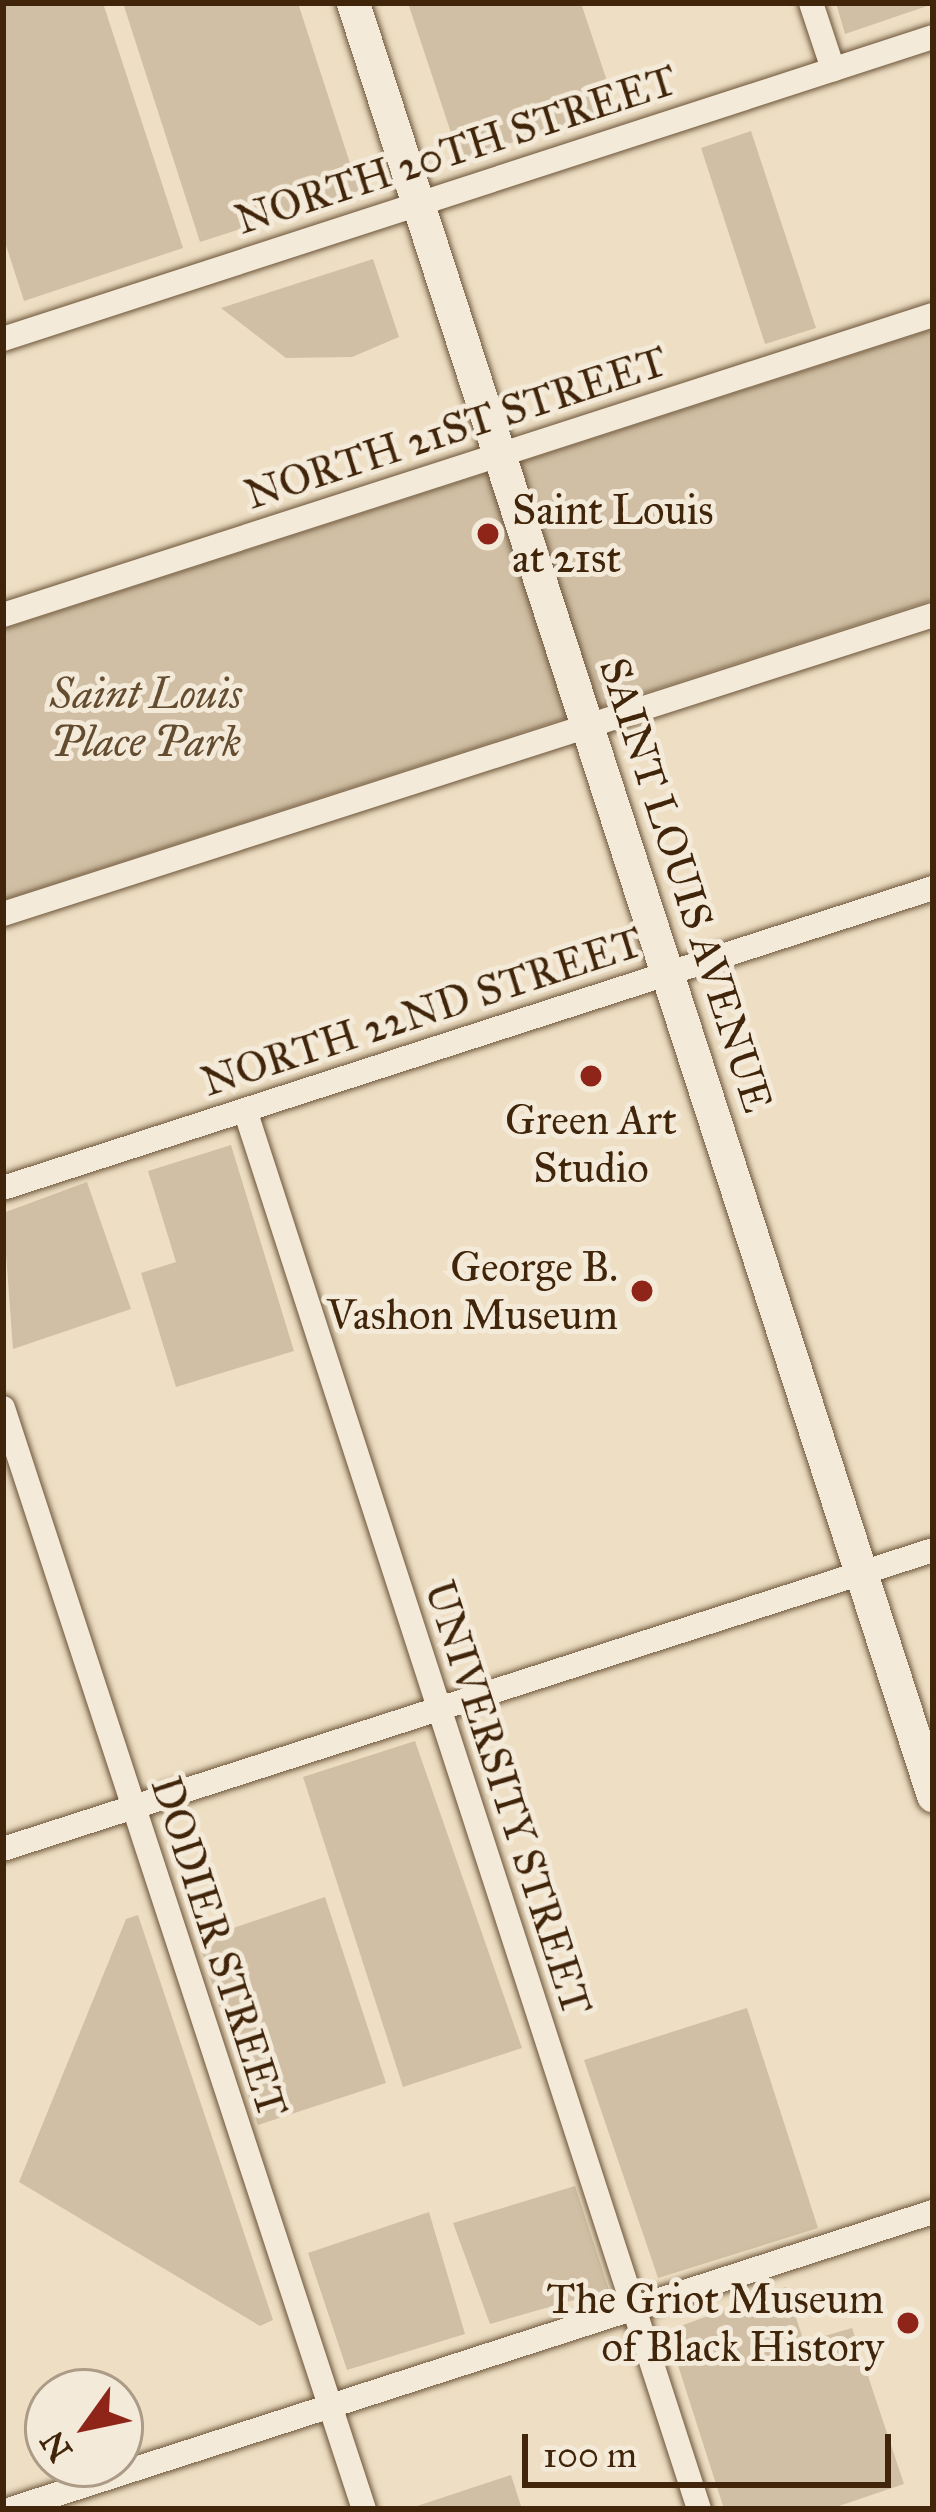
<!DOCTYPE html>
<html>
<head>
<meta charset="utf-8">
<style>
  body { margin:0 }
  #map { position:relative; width:936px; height:2512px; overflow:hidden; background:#eedfc4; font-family:"IM FELL Great Primer",serif }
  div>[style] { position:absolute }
  .green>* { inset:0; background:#d0bfa4 }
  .roads { filter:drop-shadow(0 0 3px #6c5438) drop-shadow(0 0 3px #6c5438) }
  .street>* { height:24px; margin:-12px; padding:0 12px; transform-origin:12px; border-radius:12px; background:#f4ead9 }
  .secondary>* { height:33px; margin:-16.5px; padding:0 16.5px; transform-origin:16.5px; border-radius:16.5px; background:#f4ead9 }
  .dots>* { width:33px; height:33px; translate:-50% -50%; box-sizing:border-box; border:6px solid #f4ead9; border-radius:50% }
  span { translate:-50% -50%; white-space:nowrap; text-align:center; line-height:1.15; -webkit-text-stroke:10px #f4ead9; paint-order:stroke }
  .street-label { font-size:42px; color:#40250a }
  .poi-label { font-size:42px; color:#40250a }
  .left { translate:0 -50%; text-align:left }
  .right { translate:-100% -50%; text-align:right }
  .park-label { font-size:42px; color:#644c30; font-style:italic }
  .frame { position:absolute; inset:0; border:6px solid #40250a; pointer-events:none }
  .north { position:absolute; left:24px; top:2368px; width:120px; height:120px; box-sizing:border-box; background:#f4ead9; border:3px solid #ac9b86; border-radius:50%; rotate:237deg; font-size:33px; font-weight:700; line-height:48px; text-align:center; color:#40250a }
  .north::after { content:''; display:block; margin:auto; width:42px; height:54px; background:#8f2418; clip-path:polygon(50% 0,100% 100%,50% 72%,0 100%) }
  .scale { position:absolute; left:522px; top:2434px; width:369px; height:54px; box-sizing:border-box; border:6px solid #40250a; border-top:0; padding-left:15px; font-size:36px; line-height:42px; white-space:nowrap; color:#40250a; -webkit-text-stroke:9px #f4ead9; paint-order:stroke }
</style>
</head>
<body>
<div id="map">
  <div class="green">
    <i style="clip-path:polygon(3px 3px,103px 3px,183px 248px,24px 301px,3px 236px)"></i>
    <i style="clip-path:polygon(123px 3px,298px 3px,359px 191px,200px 242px)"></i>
    <i style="clip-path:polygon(408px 3px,581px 3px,616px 108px,460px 160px)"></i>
    <i style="clip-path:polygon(836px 3px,933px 3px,933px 4px,845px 34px)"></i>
    <i style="clip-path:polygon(751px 131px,816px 328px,765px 344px,701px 148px)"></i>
    <i style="clip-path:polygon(373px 259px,399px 337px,352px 357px,286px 358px,221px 308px)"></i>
    <i style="clip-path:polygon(933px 329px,933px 600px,3px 900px,3px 629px)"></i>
    <i style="clip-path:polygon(231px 1145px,294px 1351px,176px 1387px,141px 1273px,176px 1262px,148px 1171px)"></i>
    <i style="clip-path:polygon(87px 1182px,131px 1309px,13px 1349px,3px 1213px)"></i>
    <i style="clip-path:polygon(415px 1741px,522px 2048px,403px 2087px,303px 1777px)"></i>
    <i style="clip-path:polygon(325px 1897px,386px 2083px,258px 2125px,198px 1940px)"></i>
    <i style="clip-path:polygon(138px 1915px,273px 2320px,260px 2326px,19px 2182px,126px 1919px)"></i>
    <i style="clip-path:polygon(747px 2008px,818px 2228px,658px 2278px,584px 2060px)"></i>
    <i style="clip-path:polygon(575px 2186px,609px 2290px,490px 2324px,453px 2223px)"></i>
    <i style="clip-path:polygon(429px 2212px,465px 2334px,347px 2370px,308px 2253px)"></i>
    <i style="clip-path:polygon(786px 2287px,804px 2342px,852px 2328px,904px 2484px,830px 2509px,724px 2509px,667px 2331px)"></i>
    <i style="clip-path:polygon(511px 2475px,522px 2509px,408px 2509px)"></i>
  </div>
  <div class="roads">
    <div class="street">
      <i style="left:811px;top:3px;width:70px;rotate:71.6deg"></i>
      <i style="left:3px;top:339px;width:978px;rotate:-17.99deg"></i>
      <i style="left:3px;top:615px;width:977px;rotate:-17.88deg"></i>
      <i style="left:3px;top:914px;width:977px;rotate:-17.82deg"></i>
      <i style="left:245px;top:1110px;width:1471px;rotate:72.02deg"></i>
      <i style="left:3px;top:1188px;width:977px;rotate:-17.88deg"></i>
      <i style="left:3px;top:1408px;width:1159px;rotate:71.85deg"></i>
      <i style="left:3px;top:1849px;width:977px;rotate:-17.82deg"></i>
      <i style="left:11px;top:2509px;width:969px;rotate:-17.86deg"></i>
    </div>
    <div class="secondary">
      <i style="left:353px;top:3px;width:1884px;rotate:72.07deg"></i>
    </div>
  </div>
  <div class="dots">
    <i style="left:488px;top:534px;background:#8f2418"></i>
    <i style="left:591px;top:1076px;background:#8f2418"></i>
    <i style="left:642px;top:1291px;background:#8f2418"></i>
    <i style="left:908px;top:2323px;background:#8f2418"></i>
  </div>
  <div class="street-label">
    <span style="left:456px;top:150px;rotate:-18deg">NORTH 20TH STREET</span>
    <span style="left:456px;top:428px;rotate:-18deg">NORTH 21ST STREET</span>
    <span style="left:686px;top:885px;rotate:72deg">SAINT LOUIS AVENUE</span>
    <span style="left:422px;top:1012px;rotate:-18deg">NORTH 22ND STREET</span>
    <span style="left:508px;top:1798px;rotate:72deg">UNIVERSITY STREET</span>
    <span style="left:219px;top:1947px;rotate:72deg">DODIER STREET</span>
  </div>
  <div class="poi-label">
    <span class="left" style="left:512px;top:534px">Saint Louis<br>at 21st</span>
    <span style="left:591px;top:1144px">Green Art<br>Studio</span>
    <span class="right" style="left:618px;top:1291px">George B.<br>Vashon Museum</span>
    <span class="right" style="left:884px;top:2323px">The Griot Museum<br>of Black History</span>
  </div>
  <div class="park-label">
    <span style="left:146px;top:718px">Saint Louis<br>Place Park</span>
  </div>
  <div class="frame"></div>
  <div class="north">N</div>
  <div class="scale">100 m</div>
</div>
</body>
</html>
